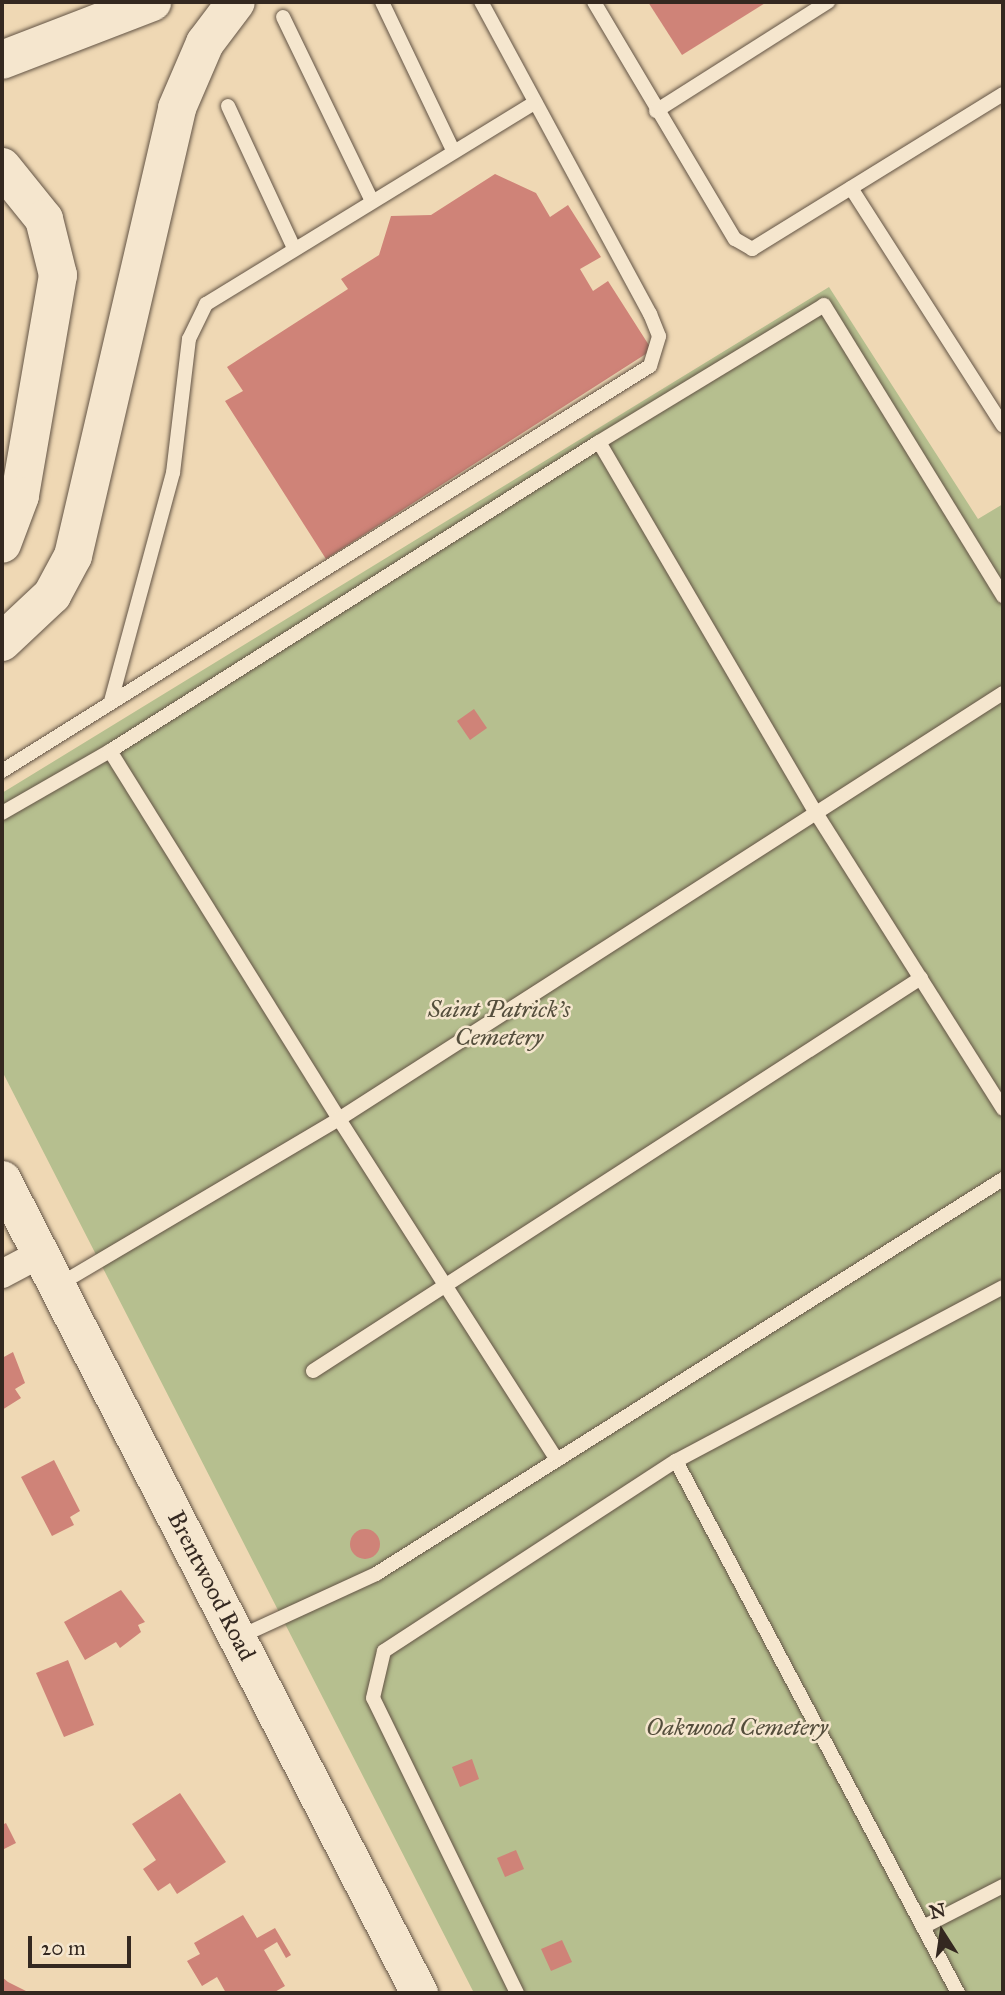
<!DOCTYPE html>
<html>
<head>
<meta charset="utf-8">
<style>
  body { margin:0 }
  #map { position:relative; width:1005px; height:1995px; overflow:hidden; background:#efd8b4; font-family:"IM FELL Great Primer",serif }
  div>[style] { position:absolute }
  .green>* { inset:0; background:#b6bf8f }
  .building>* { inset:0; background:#cf8378 }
  .round { border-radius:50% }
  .roads { filter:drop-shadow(0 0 2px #635445) drop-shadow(0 0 2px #635445) }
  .service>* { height:14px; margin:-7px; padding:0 7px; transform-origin:7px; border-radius:7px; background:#f5e6ce }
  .minor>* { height:28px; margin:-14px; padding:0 14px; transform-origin:14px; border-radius:14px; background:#f5e6ce }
  .tertiary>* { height:37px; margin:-18.5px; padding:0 18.5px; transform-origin:18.5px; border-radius:18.5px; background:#f5e6ce }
  .secondary>* { height:38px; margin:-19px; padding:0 19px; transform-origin:19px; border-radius:19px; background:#f5e6ce }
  span { translate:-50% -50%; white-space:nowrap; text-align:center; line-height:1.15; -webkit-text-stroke:5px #f5e6ce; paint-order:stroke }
  .park-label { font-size:24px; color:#544e3c; font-style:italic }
  .street-label { font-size:24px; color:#342820 }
  .frame { position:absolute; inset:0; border:4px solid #342820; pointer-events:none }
  .north { position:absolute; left:907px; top:1897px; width:70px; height:70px; -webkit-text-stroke:5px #f5e6ce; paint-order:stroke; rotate:348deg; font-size:19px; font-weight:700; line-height:28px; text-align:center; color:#342820 }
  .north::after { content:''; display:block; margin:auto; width:24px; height:32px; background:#342820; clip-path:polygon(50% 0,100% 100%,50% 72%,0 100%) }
  .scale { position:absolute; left:28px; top:1936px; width:103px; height:32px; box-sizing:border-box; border:4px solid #342820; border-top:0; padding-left:9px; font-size:21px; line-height:24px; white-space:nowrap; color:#342820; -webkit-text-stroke:5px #f5e6ce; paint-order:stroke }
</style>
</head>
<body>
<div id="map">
  <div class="green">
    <i style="clip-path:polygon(829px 287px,978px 519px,1003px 504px,1003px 1993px,474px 1993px,2px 1071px,2px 793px)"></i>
  </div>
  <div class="building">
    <i style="clip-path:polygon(648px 2px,767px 2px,682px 55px)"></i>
    <i style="clip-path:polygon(495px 174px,536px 193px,550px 217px,568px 205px,601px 257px,580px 269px,593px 291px,608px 281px,652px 350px,326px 559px,225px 401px,243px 391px,227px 367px,348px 289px,341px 279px,379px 255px,391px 216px,431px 215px)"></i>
    <i style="clip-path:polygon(474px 709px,487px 728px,470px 740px,457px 721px)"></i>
    <i style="clip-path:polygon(13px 1352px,25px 1383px,15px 1389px,21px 1398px,2px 1410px,2px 1358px)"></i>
    <i style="clip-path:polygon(54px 1460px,80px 1511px,70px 1517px,74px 1525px,52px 1536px,21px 1477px)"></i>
    <i class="round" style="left:350px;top:1529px;width:30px;height:30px"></i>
    <i style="clip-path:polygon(121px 1590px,145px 1622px,138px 1625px,141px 1632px,120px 1648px,116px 1642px,85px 1660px,64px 1622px)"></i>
    <i style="clip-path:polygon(68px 1660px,94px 1725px,64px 1737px,36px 1673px)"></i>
    <i style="clip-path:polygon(472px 1759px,479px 1779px,460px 1787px,452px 1767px)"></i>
    <i style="clip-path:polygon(180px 1793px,226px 1862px,177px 1894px,170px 1883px,158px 1891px,143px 1869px,156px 1860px,132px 1824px)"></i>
    <i style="clip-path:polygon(6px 1823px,16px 1843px,2px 1850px,2px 1825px)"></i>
    <i style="clip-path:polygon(516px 1850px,524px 1869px,505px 1877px,497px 1858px)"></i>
    <i style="clip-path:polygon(243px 1915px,257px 1938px,275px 1928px,291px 1955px,286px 1958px,277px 1942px,264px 1950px,285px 1986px,273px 1993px,226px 1993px,217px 1977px,202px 1986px,187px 1961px,200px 1954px,194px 1943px)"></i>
    <i style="clip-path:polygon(562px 1940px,572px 1962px,551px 1971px,541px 1949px)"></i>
    <i style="clip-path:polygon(2px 1977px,8px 1982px,30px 1993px,2px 1993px)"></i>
  </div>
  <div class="roads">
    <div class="service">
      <i style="left:382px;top:2px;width:166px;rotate:64.4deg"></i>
      <i style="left:594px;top:2px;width:276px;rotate:59.3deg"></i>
      <i style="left:735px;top:239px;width:20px;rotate:30deg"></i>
      <i style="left:752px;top:249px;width:295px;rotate:-31.7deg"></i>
      <i style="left:283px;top:17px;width:204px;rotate:64.2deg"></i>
      <i style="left:228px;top:106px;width:157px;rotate:65.1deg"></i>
      <i style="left:656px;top:111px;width:204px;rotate:-32.4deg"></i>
      <i style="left:851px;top:188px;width:282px;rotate:57.4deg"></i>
      <i style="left:599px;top:442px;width:263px;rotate:-31.3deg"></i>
      <i style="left:824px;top:305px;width:342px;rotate:58.4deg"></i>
      <i style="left:111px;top:701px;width:236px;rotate:-74.8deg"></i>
      <i style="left:173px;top:473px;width:135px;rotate:-83.2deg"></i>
      <i style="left:189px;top:339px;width:39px;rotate:-64deg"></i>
      <i style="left:206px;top:304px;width:386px;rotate:-31.5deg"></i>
      <i style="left:110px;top:751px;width:578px;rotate:-32.29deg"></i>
      <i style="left:599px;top:442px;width:430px;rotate:59.7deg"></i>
      <i style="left:816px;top:813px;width:350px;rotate:57.7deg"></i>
      <i style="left:2px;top:771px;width:764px;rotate:-32.01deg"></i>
      <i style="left:650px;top:366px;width:31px;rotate:-73deg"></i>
      <i style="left:659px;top:336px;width:24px;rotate:-112deg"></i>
      <i style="left:650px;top:314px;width:355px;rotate:-118.4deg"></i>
      <i style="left:2px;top:813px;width:125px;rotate:-29.9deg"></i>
      <i style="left:110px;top:751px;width:433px;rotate:58.1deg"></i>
      <i style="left:339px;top:1119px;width:326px;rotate:149.4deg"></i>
      <i style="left:313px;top:1371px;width:724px;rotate:-32.88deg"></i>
      <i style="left:557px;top:1460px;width:405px;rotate:-122.6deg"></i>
      <i style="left:339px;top:1119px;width:789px;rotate:-32.68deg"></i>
      <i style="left:676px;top:1461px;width:602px;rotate:62.07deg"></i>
      <i style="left:237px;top:1638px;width:153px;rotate:-24.7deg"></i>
      <i style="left:376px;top:1574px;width:741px;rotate:-32.21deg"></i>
      <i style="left:923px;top:1927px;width:90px;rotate:-27.1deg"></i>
      <i style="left:517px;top:1993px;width:328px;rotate:-116deg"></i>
      <i style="left:373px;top:1698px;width:48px;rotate:-76.8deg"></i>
      <i style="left:384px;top:1651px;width:348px;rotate:-33.1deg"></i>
      <i style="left:676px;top:1461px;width:370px;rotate:-28deg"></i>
    </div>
    <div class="minor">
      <i style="left:2px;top:1274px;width:43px;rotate:-27.8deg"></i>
    </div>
    <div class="tertiary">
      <i style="left:2px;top:1179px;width:915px;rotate:62.87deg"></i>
    </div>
    <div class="secondary">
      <i style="left:2px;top:60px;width:161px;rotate:-21.1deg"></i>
      <i style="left:2px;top:167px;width:67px;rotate:51.1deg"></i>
      <i style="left:44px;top:219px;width:58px;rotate:76deg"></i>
      <i style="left:58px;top:275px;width:224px;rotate:99.8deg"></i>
      <i style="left:20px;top:496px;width:51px;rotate:110.6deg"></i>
      <i style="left:2px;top:642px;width:69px;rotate:-43.2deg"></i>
      <i style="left:52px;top:595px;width:44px;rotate:-61.7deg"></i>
      <i style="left:73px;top:556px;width:460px;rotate:-76.9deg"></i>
      <i style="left:177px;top:108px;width:71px;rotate:-66.7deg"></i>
      <i style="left:205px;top:43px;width:51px;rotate:-52.9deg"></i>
    </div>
  </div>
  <div class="park-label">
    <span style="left:499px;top:1024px">Saint Patrick's<br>Cemetery</span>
    <span style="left:737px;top:1728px">Oakwood Cemetery</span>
  </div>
  <div class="street-label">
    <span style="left:211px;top:1586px;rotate:63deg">Brentwood Road</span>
  </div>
  <div class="frame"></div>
  <div class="north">N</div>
  <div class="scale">20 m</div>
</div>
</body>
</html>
